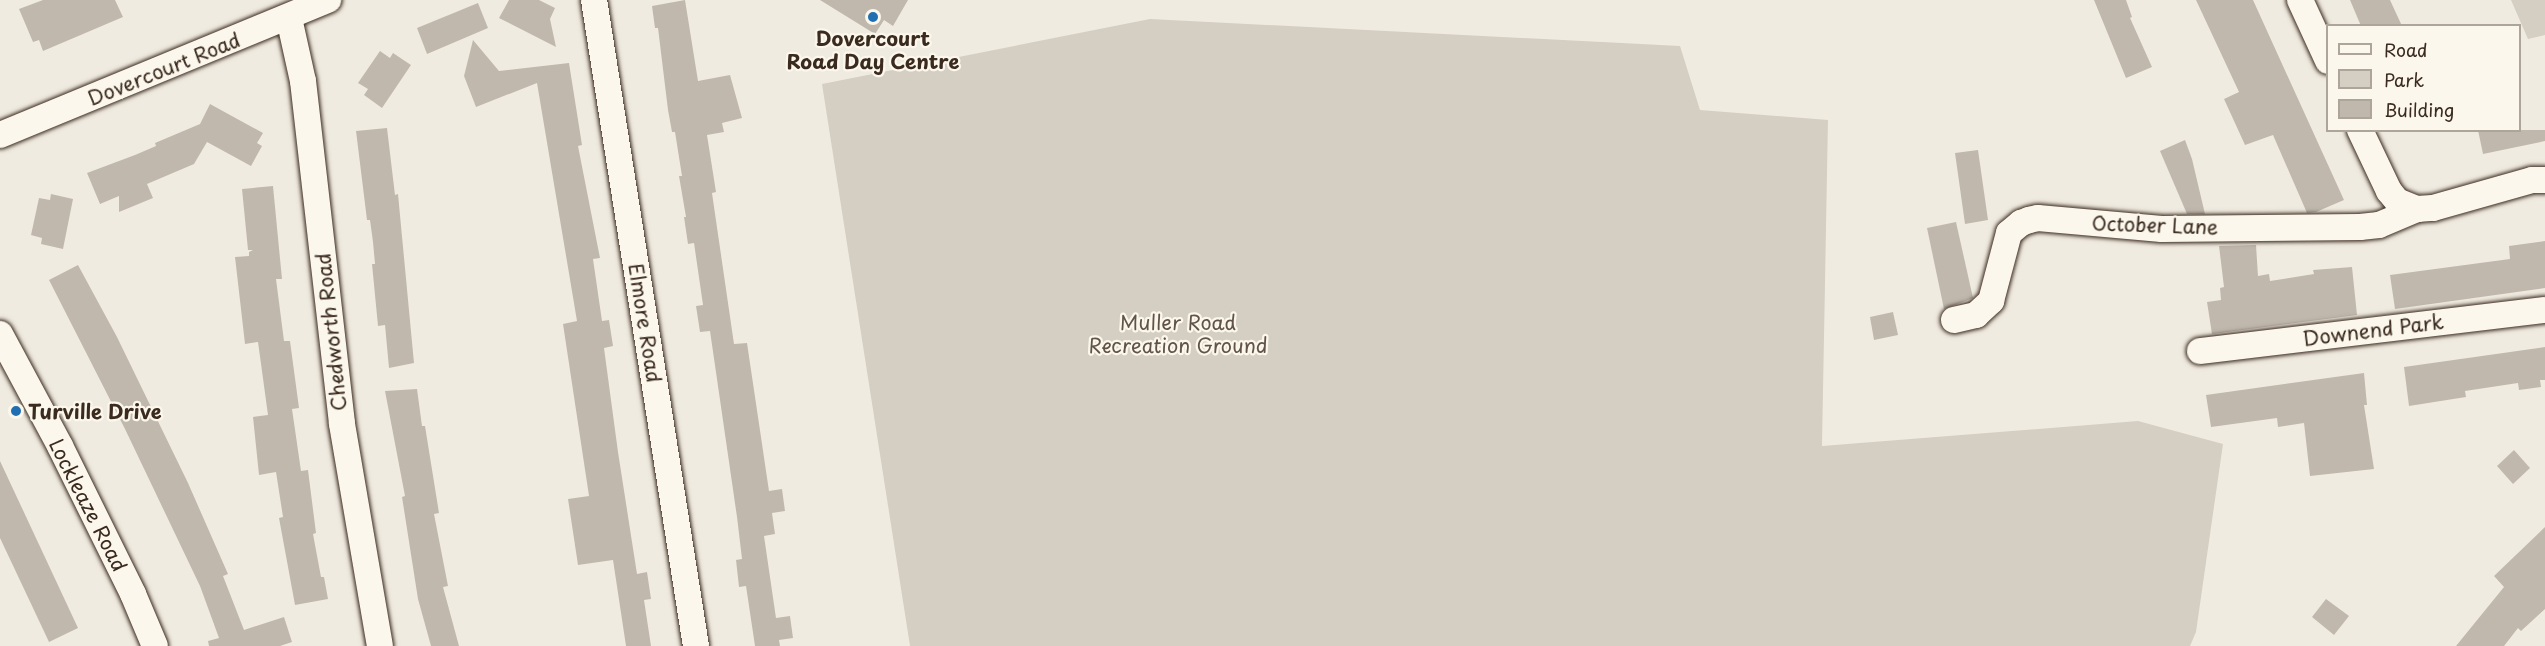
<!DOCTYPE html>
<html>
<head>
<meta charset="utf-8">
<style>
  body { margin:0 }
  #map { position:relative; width:2545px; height:646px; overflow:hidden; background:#f0ebe0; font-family:"Playpen Sans",sans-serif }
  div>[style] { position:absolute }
  .green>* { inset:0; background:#d5cec3 }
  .building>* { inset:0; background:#c0b8ad }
  .roads { filter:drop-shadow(0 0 2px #3b2a1e) drop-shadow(0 0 2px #3b2a1e) }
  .minor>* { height:26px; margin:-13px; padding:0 13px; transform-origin:13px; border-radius:13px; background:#fbf7ec }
  .dots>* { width:16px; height:16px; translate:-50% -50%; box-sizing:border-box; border:3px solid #fbf7ec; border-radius:50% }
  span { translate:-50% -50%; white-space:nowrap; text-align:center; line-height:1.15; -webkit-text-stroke:4.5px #fbf7ec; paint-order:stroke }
  .poi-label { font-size:20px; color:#3b2a1e; font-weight:700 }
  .left { translate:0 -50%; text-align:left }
  .street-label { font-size:20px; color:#3b2a1e }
  .park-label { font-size:20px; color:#625347 }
  .legend { position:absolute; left:2326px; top:24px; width:195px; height:108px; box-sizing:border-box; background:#fbf7ec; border:2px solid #aea59a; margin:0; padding:8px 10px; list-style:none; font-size:18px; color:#3b2a1e }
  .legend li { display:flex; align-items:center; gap:12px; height:30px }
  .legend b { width:30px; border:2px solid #aea59a }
</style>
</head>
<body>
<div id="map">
  <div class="green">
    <i style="clip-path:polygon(2511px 0,2545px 0,2545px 35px,2528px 39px)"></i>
    <i style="clip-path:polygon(1150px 19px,1680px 46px,1700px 110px,1828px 120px,1822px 446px,2138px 421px,2223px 444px,2196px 632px,2190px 646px,910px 646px,822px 84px)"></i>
  </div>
  <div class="building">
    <i style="clip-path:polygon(43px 0,115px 0,123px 17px,43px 51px,39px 40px,33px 42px,19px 9px)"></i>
    <i style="clip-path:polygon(509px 0,539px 0,555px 8px,550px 19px,556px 47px,499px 18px)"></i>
    <i style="clip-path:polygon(685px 0,698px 81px,730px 75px,742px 118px,722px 123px,724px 132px,707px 135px,716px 192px,712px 193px,734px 344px,747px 343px,769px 491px,782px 489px,785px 511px,772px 513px,775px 534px,764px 536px,776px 618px,790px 616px,793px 638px,779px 640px,780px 646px,755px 646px,746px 586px,739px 587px,736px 560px,742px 559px,737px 517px,710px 331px,700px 332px,696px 306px,703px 305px,694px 243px,688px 244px,684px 217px,686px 217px,679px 176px,682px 176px,675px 132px,672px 132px,668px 110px,658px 28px,655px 28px,652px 6px)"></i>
    <i style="clip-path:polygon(820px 0,908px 0,893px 26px,884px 20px,875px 34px)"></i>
    <i style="clip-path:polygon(2094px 0,2126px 0,2132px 17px,2130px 18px,2152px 67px,2126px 78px)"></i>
    <i style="clip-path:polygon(2196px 0,2253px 0,2344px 200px,2316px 212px,2307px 213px,2273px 135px,2245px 145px,2224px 99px,2239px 92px)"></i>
    <i style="clip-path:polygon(2350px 0,2390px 0,2402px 26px,2361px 26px)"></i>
    <i style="clip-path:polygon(478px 3px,488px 28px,427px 54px,417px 28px)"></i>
    <i style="clip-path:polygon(473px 40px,499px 71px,569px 63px,582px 145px,578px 146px,600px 258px,593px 259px,602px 321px,609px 320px,613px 346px,604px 348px,618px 452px,637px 574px,647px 572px,651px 599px,644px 600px,651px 646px,626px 646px,613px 560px,578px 565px,568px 499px,589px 496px,563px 324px,577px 321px,537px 83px,476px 107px,464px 76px)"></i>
    <i style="clip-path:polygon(380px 51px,390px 58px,393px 53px,411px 65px,382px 108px,364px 95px,368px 89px,358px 83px)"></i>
    <i style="clip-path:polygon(210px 104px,263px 133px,257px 143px,262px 146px,251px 166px,207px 142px,194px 164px,147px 184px,153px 198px,119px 212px,119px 196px,100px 204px,87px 173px,135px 155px,156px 146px,155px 143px,200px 124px)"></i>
    <i style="clip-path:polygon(387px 128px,395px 195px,398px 194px,414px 363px,389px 368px,385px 325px,378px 326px,372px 264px,375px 264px,373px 242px,370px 220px,367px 220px,356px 131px)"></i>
    <i style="clip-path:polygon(2478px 130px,2545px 130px,2545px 141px,2483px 154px)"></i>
    <i style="clip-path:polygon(2185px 140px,2192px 159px,2205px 214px,2187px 214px,2160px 151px)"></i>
    <i style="clip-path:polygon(1978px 150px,1988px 220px,1965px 224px,1955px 153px)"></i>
    <i style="clip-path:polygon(273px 186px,282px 279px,276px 279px,284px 341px,290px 341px,299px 408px,292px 409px,301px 471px,308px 470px,316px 533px,313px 534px,321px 577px,324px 577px,328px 599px,295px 605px,279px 518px,283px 517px,276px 472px,259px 475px,253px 417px,268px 415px,258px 342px,245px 344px,235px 257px,249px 256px,249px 252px,253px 250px,248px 250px,242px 189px)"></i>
    <i style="clip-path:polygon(51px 194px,73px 199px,63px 249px,41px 244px,42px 238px,31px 235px,39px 198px,50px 200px)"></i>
    <i style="clip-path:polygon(1956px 222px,1973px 298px,1944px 309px,1927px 228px)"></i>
    <i style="clip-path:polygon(2545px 241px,2545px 288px,2395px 309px,2390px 275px,2510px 259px,2509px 246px)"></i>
    <i style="clip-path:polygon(2256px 245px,2258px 276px,2269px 274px,2270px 281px,2314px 274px,2313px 270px,2352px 267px,2357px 315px,2212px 334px,2207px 302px,2221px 300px,2220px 288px,2224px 287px,2219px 246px)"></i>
    <i style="clip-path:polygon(78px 265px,117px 337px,188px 483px,228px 574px,223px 576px,244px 630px,284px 617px,292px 642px,280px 646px,209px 646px,208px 641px,219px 638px,200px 586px,125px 429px,49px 280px)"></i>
    <i style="clip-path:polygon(1893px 312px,1898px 335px,1874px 340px,1870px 317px)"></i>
    <i style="clip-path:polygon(2545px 347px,2545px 380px,2540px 380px,2541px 387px,2519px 390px,2518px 383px,2465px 391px,2466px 397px,2409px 406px,2404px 367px)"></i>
    <i style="clip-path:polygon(2364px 373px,2367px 405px,2364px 405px,2374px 469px,2310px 476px,2304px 423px,2278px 427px,2277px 418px,2211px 427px,2206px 395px)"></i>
    <i style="clip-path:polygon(417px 389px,422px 426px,425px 426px,439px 513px,434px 514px,448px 586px,443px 587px,459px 646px,431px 646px,418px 599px,402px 497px,405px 496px,385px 391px)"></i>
    <i style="clip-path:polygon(2514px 450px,2530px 468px,2513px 484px,2497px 466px)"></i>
    <i style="clip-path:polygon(0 461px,78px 628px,49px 642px,0 538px)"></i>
    <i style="clip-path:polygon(2545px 527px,2545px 609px,2521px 631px,2518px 628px,2504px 646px,2456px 646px,2504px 587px,2494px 576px)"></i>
    <i style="clip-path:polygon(2326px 599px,2349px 616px,2334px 635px,2312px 617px)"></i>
  </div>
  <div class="roads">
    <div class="minor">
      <i style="left:594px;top:0;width:654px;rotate:81.03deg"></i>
      <i style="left:2300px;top:0;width:67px;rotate:65.3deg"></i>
      <i style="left:289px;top:18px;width:65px;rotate:77.5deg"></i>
      <i style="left:303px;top:81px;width:345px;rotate:83.5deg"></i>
      <i style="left:342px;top:424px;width:225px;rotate:80.3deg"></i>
      <i style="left:2360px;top:130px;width:68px;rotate:64.6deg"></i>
      <i style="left:2389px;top:191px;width:13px;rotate:51deg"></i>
      <i style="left:2397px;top:201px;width:22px;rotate:22deg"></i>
      <i style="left:2417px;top:209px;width:16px;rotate:-4deg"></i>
      <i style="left:2433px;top:208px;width:103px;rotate:-15.8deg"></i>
      <i style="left:2532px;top:180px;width:13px"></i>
      <i style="left:0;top:135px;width:355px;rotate:-22.4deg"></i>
      <i style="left:1954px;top:320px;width:23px;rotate:-13deg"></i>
      <i style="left:1976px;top:315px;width:21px;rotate:-43deg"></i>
      <i style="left:1991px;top:301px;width:70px;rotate:-75.2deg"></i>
      <i style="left:2009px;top:233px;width:16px;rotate:-40deg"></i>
      <i style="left:2021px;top:223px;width:9px;rotate:-21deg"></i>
      <i style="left:2029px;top:220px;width:9px;rotate:-13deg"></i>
      <i style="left:2038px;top:218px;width:124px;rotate:5.1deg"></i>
      <i style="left:2162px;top:229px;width:198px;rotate:-0.6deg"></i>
      <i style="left:2360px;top:227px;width:19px;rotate:-6deg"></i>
      <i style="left:2379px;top:225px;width:41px;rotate:-22.8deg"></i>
      <i style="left:0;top:334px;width:127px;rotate:61.8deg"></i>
      <i style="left:60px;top:446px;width:165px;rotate:63.7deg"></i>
      <i style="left:133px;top:594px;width:56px;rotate:67.1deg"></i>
      <i style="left:2200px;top:351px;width:347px;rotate:-6.8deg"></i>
    </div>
  </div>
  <div class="dots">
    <i style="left:873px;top:17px;background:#1f6fb2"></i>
    <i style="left:16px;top:411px;background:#1f6fb2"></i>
  </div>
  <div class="poi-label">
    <span style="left:873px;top:50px">Dovercourt<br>Road Day Centre</span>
    <span class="left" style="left:28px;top:411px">Turville Drive</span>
  </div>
  <div class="street-label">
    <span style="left:164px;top:69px;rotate:-22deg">Dovercourt Road</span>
    <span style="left:2155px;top:225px;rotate:2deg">October Lane</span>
    <span style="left:645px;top:323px;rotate:81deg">Elmore Road</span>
    <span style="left:2373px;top:330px;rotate:-7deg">Downend Park</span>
    <span style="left:331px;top:332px;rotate:-96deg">Chedworth Road</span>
    <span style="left:88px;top:505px;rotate:63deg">Lockleaze Road</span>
  </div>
  <div class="park-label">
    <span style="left:1178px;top:334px">Muller Road<br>Recreation Ground</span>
  </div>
  <ul class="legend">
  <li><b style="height:8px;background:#fbf7ec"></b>Road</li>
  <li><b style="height:16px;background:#d5cec3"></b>Park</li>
  <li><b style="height:16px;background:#c0b8ad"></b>Building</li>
  </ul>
</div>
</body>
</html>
